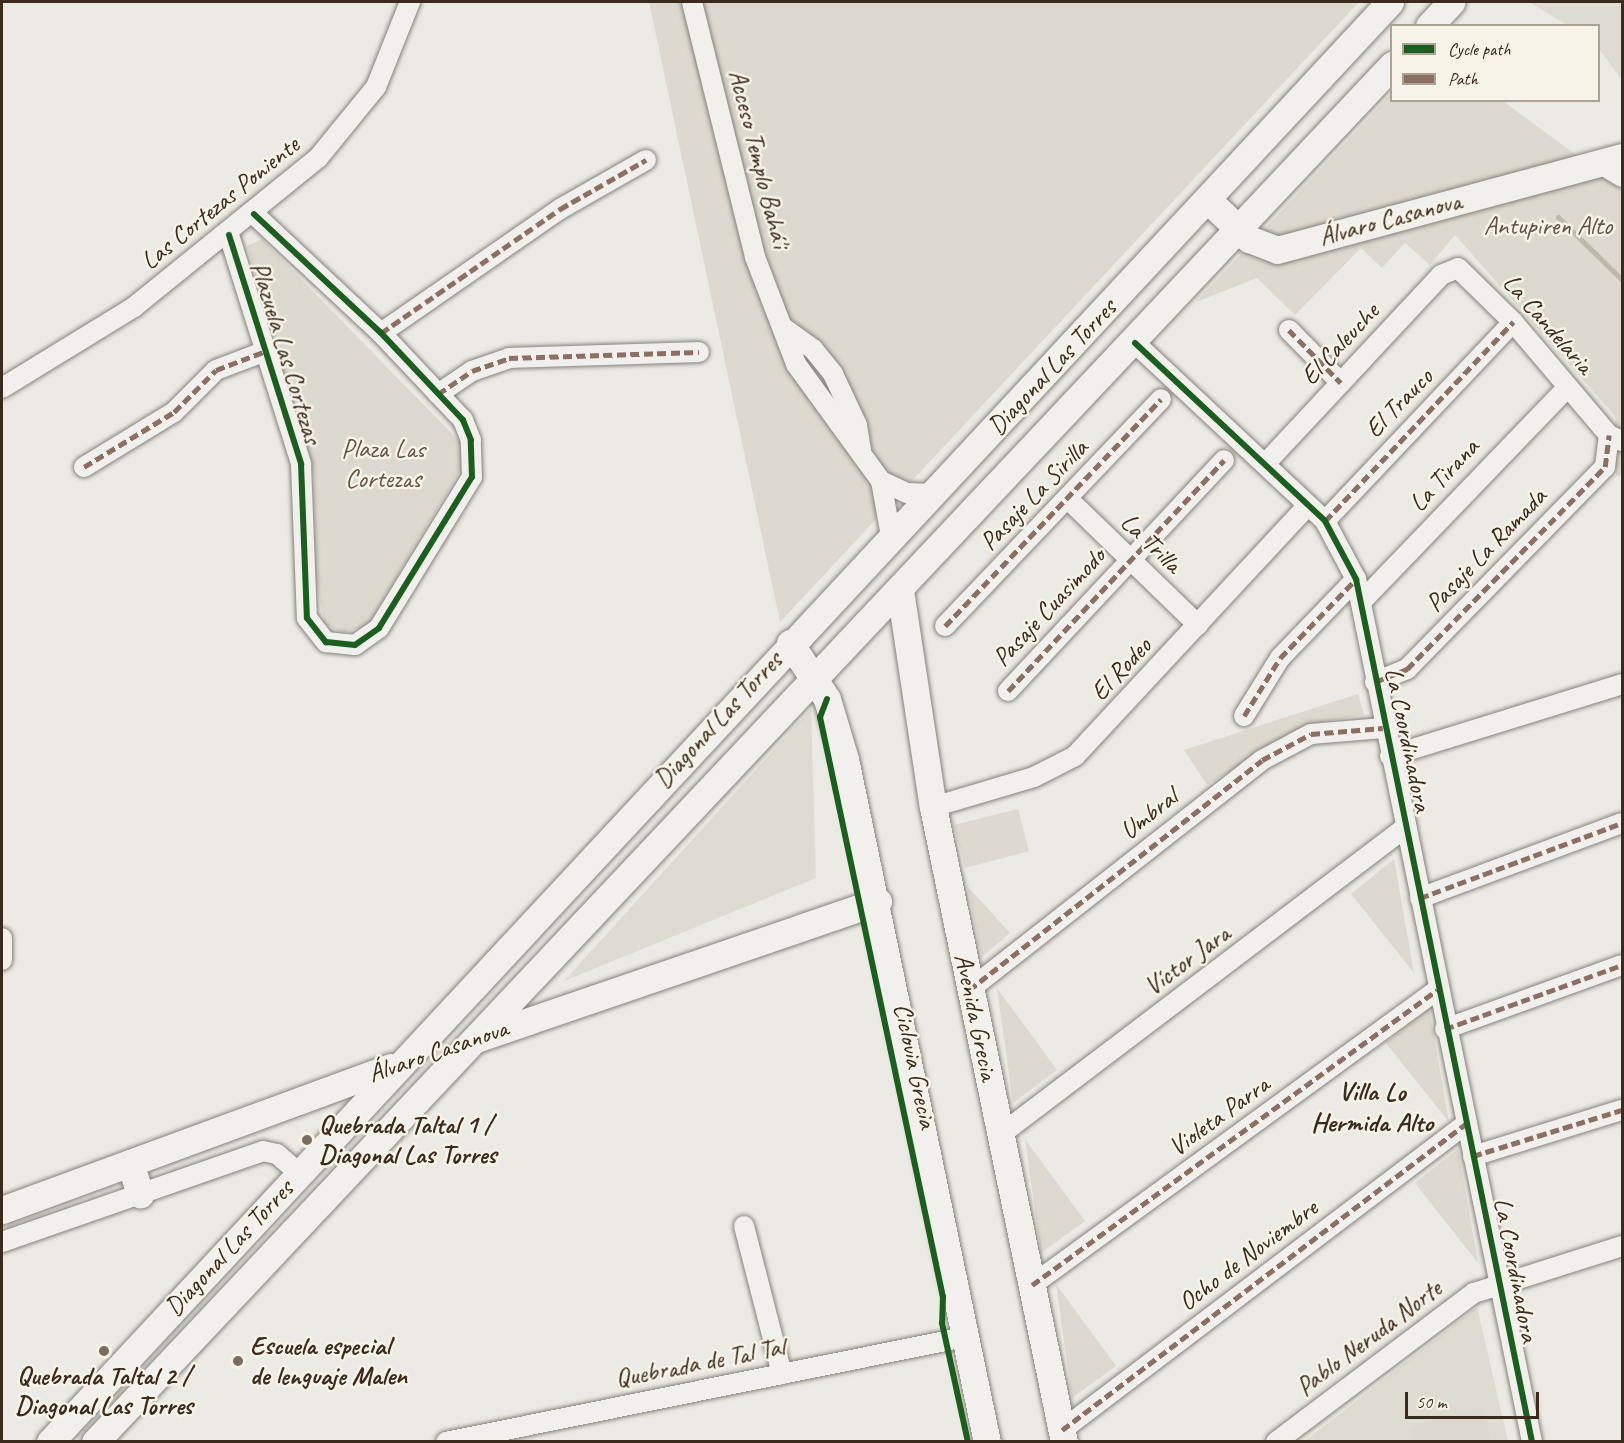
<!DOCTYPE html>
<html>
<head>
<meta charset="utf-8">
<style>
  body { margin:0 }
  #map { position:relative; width:1624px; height:1443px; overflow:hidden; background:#eceae4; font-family:Caveat,sans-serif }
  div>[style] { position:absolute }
  .built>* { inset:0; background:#dedbd2 }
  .green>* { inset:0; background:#ddd9d0 }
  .stream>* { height:5px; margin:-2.5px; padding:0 2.5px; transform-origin:2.5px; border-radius:2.5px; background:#beb8ad }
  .roads { filter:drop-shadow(0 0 2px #86827c) drop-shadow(0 0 2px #86827c) }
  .street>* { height:20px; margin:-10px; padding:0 10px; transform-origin:10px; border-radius:10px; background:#f1f0ec }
  .secondary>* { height:27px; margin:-13.5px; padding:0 13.5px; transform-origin:13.5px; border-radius:13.5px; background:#f1f0ec }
  .quiet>* { height:4.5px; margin-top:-2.25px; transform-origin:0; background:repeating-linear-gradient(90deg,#8d6e63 0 9px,transparent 0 13.5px) }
  .cycleway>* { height:6px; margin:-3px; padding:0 3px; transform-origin:3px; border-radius:3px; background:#1b5e20 }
  .dots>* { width:16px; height:16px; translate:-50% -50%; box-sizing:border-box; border:3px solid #f7f3e8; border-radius:50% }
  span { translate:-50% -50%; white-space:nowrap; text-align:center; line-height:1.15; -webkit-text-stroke:5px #f7f3e8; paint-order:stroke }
  .street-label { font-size:26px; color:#3b2a1e }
  .park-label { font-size:26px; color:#605246 }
  .poi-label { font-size:26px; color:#3b2a1e; font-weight:700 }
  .left { translate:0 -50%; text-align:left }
  .neighbourhood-label { font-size:27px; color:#3b2a1e; font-weight:700 }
  .frame { position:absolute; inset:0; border:3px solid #3b2a1e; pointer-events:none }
  .legend { position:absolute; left:1390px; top:24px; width:210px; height:78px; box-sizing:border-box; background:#f7f3e8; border:2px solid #aca397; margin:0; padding:8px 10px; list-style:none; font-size:18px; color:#3b2a1e }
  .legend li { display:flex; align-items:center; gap:12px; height:30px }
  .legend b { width:30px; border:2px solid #aca397 }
  .scale { position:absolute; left:1405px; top:1392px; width:134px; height:27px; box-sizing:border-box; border:3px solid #3b2a1e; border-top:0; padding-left:8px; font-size:18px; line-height:21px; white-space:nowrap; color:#3b2a1e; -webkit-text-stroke:4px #f7f3e8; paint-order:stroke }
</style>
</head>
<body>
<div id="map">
  <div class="built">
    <i style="clip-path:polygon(1529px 2px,1622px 2px,1622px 80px,1599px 49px,1598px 26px,1567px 25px)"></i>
    <i style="clip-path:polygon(811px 709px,816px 878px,564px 981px)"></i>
    <i style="clip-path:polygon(1477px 1307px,1508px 1441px,1305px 1441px)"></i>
  </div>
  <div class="green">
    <i style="clip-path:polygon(649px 2px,1359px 2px,780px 622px)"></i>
    <i style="clip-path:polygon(1391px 94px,1392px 100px,1503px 101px,1622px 189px,1622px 475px,1616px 476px,1615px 416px,1455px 235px,1430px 265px,1405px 243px,1382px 268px,1361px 248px,1295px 315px,1257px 278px,1196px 302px)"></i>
    <i style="clip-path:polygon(262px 239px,460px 442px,463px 466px,368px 625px,342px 633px,324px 623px,316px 577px,314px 476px,247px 246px)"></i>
    <i style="clip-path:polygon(1358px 694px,1364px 715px,1305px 725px,1207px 785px,1184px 750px)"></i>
    <i style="clip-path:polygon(1018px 809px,1029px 851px,965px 868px,954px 825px)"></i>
    <i style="clip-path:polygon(1394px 859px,1414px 973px,1351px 894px)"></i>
    <i style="clip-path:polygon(967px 886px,1010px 933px,982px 957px)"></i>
    <i style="clip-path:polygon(997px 988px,1057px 1070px,1013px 1103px)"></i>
    <i style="clip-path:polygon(1429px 1009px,1449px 1122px,1386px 1043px)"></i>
    <i style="clip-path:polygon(1025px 1139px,1085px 1221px,1041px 1253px)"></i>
    <i style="clip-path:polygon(1458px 1149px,1478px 1263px,1415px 1183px)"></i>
    <i style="clip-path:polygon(1056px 1284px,1116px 1366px,1072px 1398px)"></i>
    <i style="clip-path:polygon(1481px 1406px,1492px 1441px,1414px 1441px,1410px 1428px)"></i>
  </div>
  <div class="stream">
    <i style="left:1558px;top:217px;width:90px;rotate:44.5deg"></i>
  </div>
  <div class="roads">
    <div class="street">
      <i style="left:692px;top:2px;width:263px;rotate:76.1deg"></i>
      <i style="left:755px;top:257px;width:115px;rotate:69deg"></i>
      <i style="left:796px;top:364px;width:145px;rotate:54deg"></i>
      <i style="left:881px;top:481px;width:56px;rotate:79.7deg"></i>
      <i style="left:1599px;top:163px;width:27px;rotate:31deg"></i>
      <i style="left:229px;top:235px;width:240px;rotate:72.5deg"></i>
      <i style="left:301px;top:464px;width:154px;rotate:87.8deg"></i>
      <i style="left:307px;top:618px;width:31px;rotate:52deg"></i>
      <i style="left:326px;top:642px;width:29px;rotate:6deg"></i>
      <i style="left:355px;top:645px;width:29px;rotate:-35deg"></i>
      <i style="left:379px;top:628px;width:177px;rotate:-58.4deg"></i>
      <i style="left:472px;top:477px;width:37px;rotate:-92deg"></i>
      <i style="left:471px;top:440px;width:22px;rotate:-112deg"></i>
      <i style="left:463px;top:420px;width:120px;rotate:-133.3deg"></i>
      <i style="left:381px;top:333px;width:174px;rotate:-136.9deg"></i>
      <i style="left:784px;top:328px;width:36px;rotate:36deg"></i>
      <i style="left:813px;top:349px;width:32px;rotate:51deg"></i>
      <i style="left:833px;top:374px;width:56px;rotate:64.8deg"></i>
      <i style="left:857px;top:425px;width:26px;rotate:81deg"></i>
      <i style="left:1289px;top:330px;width:74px;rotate:45.5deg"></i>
      <i style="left:381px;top:333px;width:218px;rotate:-34.7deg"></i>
      <i style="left:560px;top:209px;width:99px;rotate:-29.7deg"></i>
      <i style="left:1135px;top:343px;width:260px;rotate:43.1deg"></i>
      <i style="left:1325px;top:521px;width:66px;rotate:61.9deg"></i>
      <i style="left:1356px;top:579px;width:881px;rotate:78.47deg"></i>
      <i style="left:2px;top:388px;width:155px;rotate:-31.5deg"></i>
      <i style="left:134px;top:307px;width:237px;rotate:-39deg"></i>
      <i style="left:318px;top:158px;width:92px;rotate:-50.8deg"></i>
      <i style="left:376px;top:87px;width:92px;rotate:-68.2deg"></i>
      <i style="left:438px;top:394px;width:41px;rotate:-34.1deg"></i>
      <i style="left:472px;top:371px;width:39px;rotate:-19deg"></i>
      <i style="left:509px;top:358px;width:190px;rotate:-1.8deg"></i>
      <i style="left:1265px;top:464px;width:258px;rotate:-47deg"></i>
      <i style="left:1441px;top:275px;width:18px;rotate:-22deg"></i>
      <i style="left:1458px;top:268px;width:77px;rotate:44.5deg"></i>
      <i style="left:1513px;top:322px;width:148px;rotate:49.7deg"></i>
      <i style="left:1609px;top:435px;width:14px;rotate:25deg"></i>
      <i style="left:84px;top:467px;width:105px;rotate:-31.4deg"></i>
      <i style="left:174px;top:412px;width:59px;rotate:-45deg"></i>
      <i style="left:216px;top:370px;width:53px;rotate:-20.8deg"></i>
      <i style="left:881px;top:481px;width:29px;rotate:25deg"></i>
      <i style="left:907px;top:493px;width:27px;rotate:2deg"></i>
      <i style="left:1068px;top:499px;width:181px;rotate:44.1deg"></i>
      <i style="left:1325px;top:521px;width:274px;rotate:-46.6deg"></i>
      <i style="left:1361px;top:602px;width:298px;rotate:-46.1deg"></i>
      <i style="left:945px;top:626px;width:313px;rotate:-46.4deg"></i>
      <i style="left:1375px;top:682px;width:35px;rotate:-22deg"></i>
      <i style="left:1407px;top:669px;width:283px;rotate:-45.6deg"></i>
      <i style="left:1605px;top:467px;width:32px;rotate:-83deg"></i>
      <i style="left:1008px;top:691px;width:316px;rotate:-46.9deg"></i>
      <i style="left:1244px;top:716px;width:68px;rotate:-58.2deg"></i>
      <i style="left:1280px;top:658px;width:110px;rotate:-46.1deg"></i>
      <i style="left:1390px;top:756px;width:243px;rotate:-17.2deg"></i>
      <i style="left:933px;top:807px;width:105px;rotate:-16.5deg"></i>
      <i style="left:1034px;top:777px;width:46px;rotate:-27.1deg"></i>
      <i style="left:1075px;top:756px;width:341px;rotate:-47.1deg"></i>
      <i style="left:1420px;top:898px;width:215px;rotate:-20.4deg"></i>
      <i style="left:2px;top:938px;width:22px;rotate:90deg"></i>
      <i style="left:969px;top:990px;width:372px;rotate:-38.1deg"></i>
      <i style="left:1262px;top:760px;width:55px;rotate:-28deg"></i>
      <i style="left:1311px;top:734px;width:72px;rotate:-4.8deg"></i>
      <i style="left:1445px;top:1029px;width:188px;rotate:-19.9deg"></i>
      <i style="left:1000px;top:1135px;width:510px;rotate:-37.18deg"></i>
      <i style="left:1473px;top:1156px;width:156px;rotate:-17.2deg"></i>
      <i style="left:744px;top:1226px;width:153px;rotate:75.6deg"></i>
      <i style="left:2px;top:1242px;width:276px;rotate:-19.2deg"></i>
      <i style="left:263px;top:1151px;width:14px;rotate:12deg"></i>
      <i style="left:277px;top:1154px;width:28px;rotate:41deg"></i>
      <i style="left:1032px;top:1285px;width:501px;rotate:-36.07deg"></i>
      <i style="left:1062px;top:1430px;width:508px;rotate:-37.16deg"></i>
      <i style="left:446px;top:1442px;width:530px;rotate:-11.44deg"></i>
      <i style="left:1276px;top:1442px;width:248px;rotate:-37deg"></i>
      <i style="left:1474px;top:1293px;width:155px;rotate:-17.6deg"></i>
    </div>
    <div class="secondary">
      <i style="left:1429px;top:26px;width:33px;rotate:-47deg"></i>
      <i style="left:1208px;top:200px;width:57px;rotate:43.6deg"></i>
      <i style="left:1249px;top:239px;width:30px;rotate:21deg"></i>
      <i style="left:1277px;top:250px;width:357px;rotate:-15.1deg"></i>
      <i style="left:900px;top:590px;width:219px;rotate:81.4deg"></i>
      <i style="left:933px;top:807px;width:648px;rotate:78.34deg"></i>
      <i style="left:790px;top:643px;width:67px;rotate:56.5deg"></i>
      <i style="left:827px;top:699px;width:63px;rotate:73.3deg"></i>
      <i style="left:845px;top:759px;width:698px;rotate:78.26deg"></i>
      <i style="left:476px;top:1039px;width:425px;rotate:-18.9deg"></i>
      <i style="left:130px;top:1163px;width:33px;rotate:72deg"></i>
      <i style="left:2px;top:1210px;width:414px;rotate:-20.2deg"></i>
      <i style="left:50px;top:1442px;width:1967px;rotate:-47.06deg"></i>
      <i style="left:95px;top:1442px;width:1892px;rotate:-46.71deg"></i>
    </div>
  </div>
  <div class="quiet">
    <i style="left:1289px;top:330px;width:74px;rotate:45.5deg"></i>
    <i style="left:381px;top:333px;width:218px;rotate:-34.7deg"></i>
    <i style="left:560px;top:209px;width:99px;rotate:-29.7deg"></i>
    <i style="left:438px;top:394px;width:41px;rotate:-34.1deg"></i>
    <i style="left:472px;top:371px;width:39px;rotate:-19deg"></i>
    <i style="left:509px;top:358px;width:190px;rotate:-1.8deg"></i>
    <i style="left:84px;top:467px;width:105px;rotate:-31.4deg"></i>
    <i style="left:174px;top:412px;width:59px;rotate:-45deg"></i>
    <i style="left:216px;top:370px;width:53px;rotate:-20.8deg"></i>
    <i style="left:1325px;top:521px;width:274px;rotate:-46.6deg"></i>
    <i style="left:945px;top:626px;width:313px;rotate:-46.4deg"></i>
    <i style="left:1375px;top:682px;width:35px;rotate:-22deg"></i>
    <i style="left:1407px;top:669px;width:283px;rotate:-45.6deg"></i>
    <i style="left:1605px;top:467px;width:32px;rotate:-83deg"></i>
    <i style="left:1008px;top:691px;width:316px;rotate:-46.9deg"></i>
    <i style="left:1244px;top:716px;width:68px;rotate:-58.2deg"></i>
    <i style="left:1280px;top:658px;width:110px;rotate:-46.1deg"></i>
    <i style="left:1420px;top:898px;width:215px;rotate:-20.4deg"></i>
    <i style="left:969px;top:990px;width:372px;rotate:-38.1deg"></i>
    <i style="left:1262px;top:760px;width:55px;rotate:-28deg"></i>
    <i style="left:1311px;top:734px;width:72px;rotate:-4.8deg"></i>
    <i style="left:1445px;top:1029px;width:188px;rotate:-19.9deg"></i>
    <i style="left:1473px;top:1156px;width:156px;rotate:-17.2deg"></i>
    <i style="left:1032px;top:1285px;width:501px;rotate:-36.07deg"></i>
    <i style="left:1062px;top:1430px;width:508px;rotate:-37.16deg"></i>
  </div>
  <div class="cycleway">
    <i style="left:229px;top:235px;width:240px;rotate:72.5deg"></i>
    <i style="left:301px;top:464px;width:154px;rotate:87.8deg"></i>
    <i style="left:307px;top:618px;width:31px;rotate:52deg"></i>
    <i style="left:326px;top:642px;width:29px;rotate:6deg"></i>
    <i style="left:355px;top:645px;width:29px;rotate:-35deg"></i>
    <i style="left:379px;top:628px;width:177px;rotate:-58.4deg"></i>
    <i style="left:472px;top:477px;width:37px;rotate:-92deg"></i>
    <i style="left:471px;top:440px;width:22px;rotate:-112deg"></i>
    <i style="left:463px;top:420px;width:120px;rotate:-133.3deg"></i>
    <i style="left:381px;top:333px;width:174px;rotate:-136.9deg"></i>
    <i style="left:1135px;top:343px;width:260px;rotate:43.1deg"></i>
    <i style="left:1325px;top:521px;width:66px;rotate:61.9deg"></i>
    <i style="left:1356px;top:579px;width:881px;rotate:78.47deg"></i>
    <i style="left:827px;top:699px;width:19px;rotate:111deg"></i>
    <i style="left:820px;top:717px;width:593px;rotate:78.03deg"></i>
    <i style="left:943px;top:1297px;width:26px;rotate:92deg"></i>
    <i style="left:942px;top:1323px;width:122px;rotate:77.7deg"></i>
  </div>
  <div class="dots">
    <i style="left:307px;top:1140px;background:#796d63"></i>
    <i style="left:104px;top:1351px;background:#796d63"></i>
    <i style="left:238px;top:1361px;background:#796d63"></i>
  </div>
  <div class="street-label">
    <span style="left:759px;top:159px;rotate:76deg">Acceso Templo Bahá'i</span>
    <span style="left:220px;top:203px;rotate:-39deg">Las Cortezas Poniente</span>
    <span style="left:1390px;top:219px;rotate:-15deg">Álvaro Casanova</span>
    <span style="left:1548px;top:324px;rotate:49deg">La Candelaria</span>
    <span style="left:1340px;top:344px;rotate:-47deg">El Caleuche</span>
    <span style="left:286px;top:353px;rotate:73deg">Plazuela Las Cortezas</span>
    <span style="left:1052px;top:367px;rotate:-47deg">Diagonal Las Torres</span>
    <span style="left:1399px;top:403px;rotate:-46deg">El Trauco</span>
    <span style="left:1444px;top:475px;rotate:-47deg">La Tirana</span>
    <span style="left:1034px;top:495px;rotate:-46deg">Pasaje La Sirilla</span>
    <span style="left:1151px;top:543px;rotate:44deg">La Trilla</span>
    <span style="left:1486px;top:550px;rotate:-46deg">Pasaje La Ramada</span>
    <span style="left:1049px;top:607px;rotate:-47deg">Pasaje Cuasimodo</span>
    <span style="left:1121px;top:669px;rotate:-47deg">El Rodeo</span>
    <span style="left:718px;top:720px;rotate:-47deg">Diagonal Las Torres</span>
    <span style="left:1408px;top:740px;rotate:78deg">La Coordinadora</span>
    <span style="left:1149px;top:814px;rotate:-38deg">Umbral</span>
    <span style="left:1187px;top:960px;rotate:-37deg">Víctor Jara</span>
    <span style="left:976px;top:1017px;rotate:78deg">Avenida Grecia</span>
    <span style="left:438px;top:1051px;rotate:-19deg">Álvaro Casanova</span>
    <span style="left:915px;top:1066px;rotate:78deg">Ciclovia Grecia</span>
    <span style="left:1219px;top:1116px;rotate:-36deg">Violeta Parra</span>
    <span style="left:229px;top:1248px;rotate:-47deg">Diagonal Las Torres</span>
    <span style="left:1248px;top:1255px;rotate:-37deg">Ocho de Noviembre</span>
    <span style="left:1516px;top:1270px;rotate:79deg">La Coordinadora</span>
    <span style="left:1369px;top:1338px;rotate:-37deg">Pablo Neruda Norte</span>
    <span style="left:700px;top:1363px;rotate:-11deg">Quebrada de Tal Tal</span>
  </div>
  <div class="park-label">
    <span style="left:1548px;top:226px">Antupiren Alto</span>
    <span style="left:383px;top:464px">Plaza Las<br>Cortezas</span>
  </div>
  <div class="poi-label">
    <span class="left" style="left:319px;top:1140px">Quebrada Taltal 1 /<br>Diagonal Las Torres</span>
    <span class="left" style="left:250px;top:1361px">Escuela especial<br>de lenguaje Malen</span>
    <span style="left:104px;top:1391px">Quebrada Taltal 2 /<br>Diagonal Las Torres</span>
  </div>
  <div class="neighbourhood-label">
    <span style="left:1372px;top:1107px">Villa Lo<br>Hermida Alto</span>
  </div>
  <div class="frame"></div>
  <ul class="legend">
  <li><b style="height:8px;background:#1b5e20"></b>Cycle path</li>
  <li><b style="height:8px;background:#8d6e63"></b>Path</li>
  </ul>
  <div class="scale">50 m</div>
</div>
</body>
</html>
